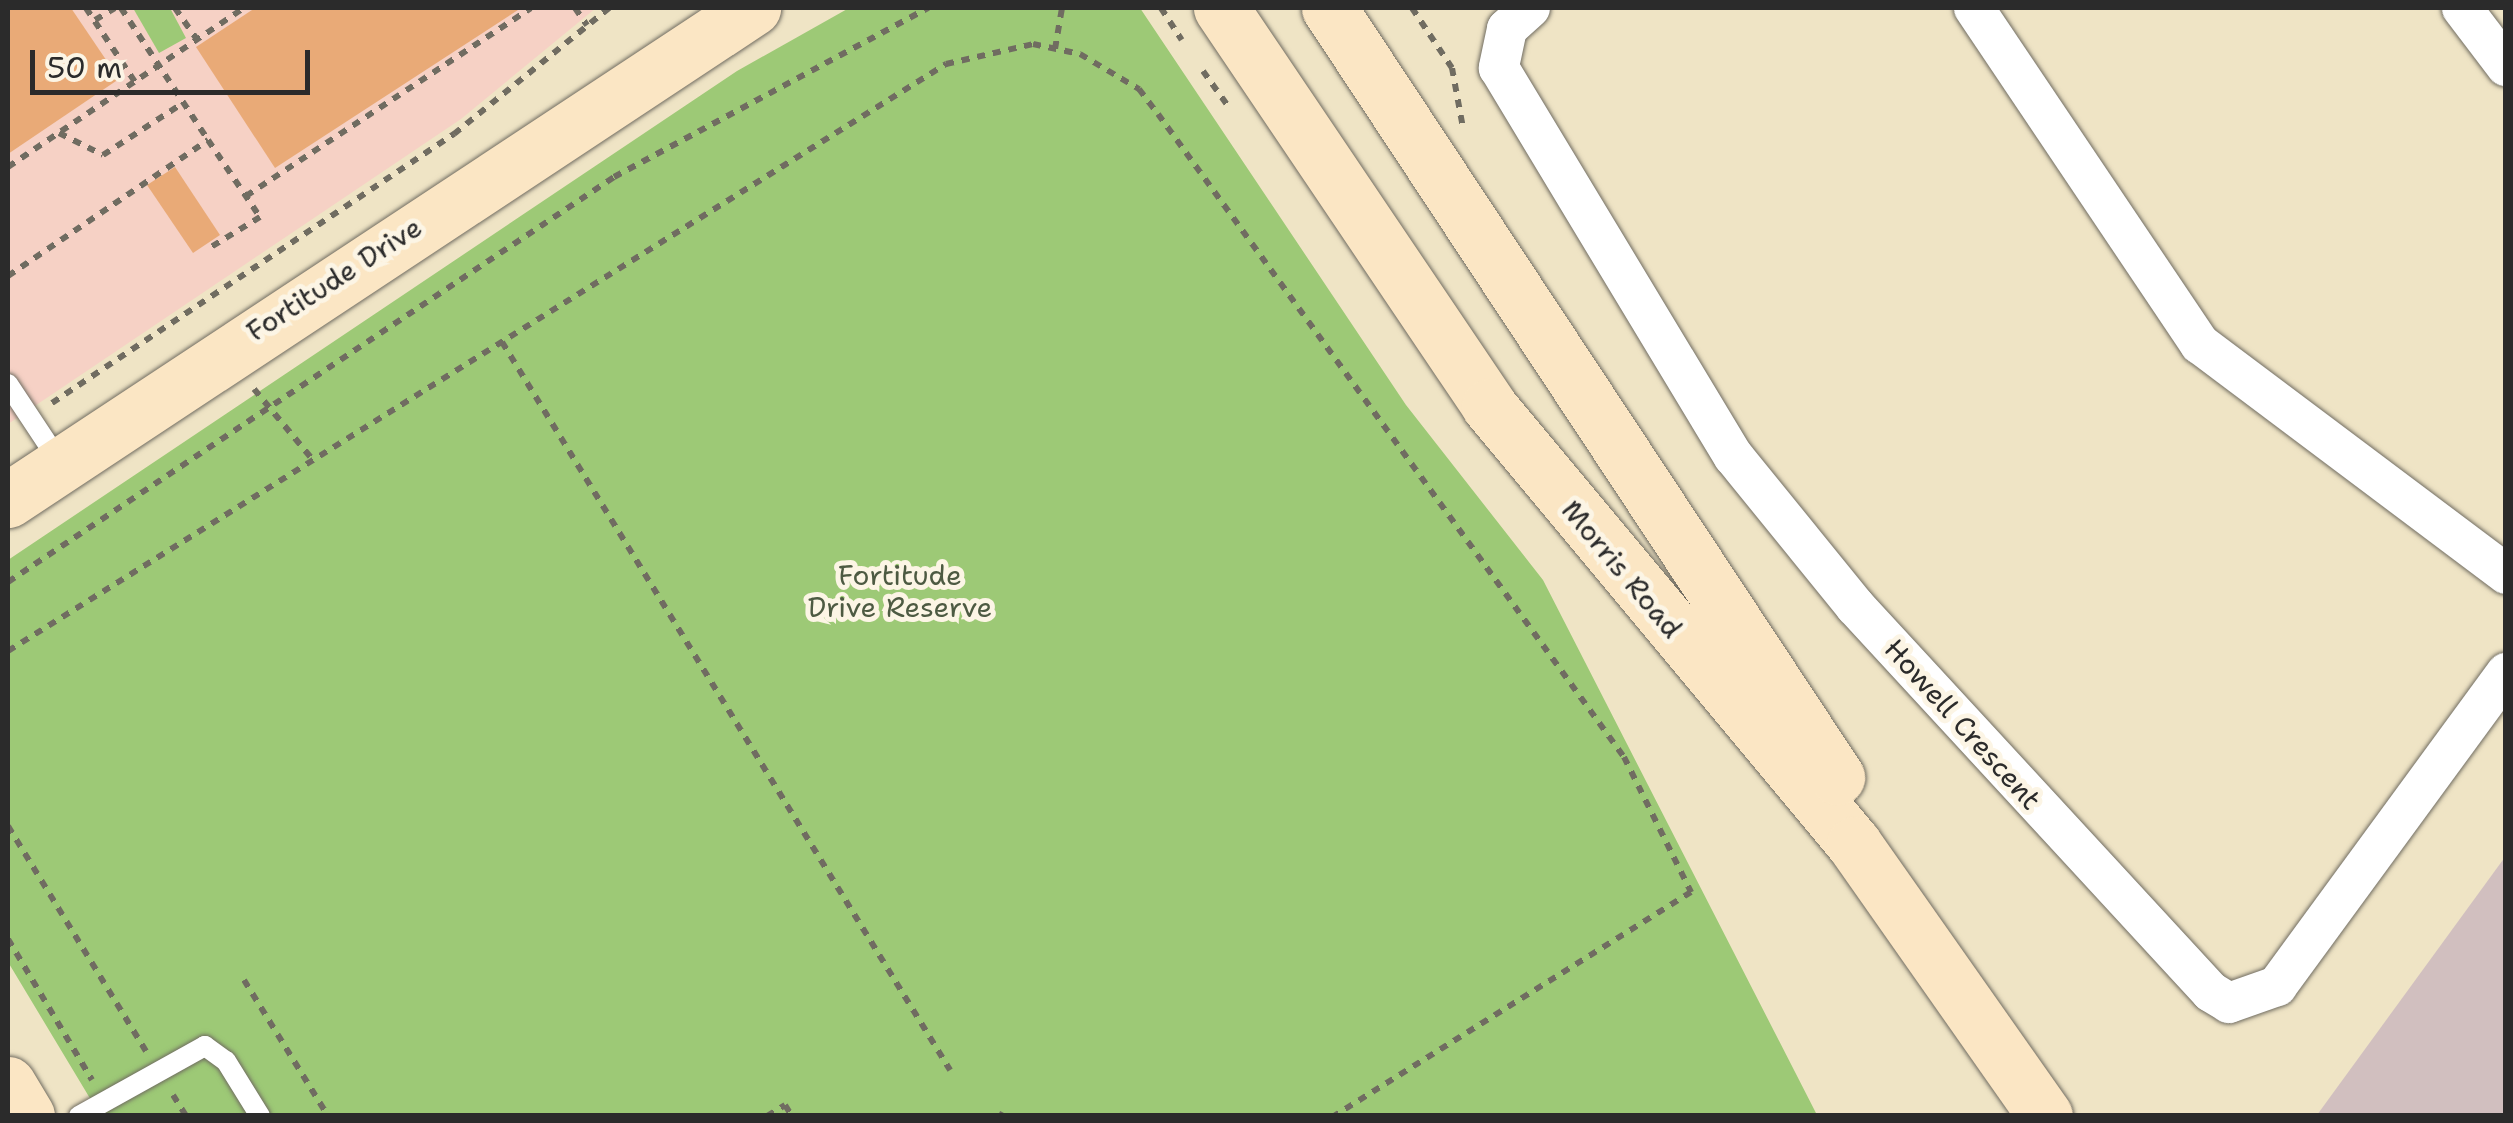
<!DOCTYPE html>
<html>
<head>
<meta charset="utf-8">
<style>
  body { margin:0 }
  #map { position:relative; width:2513px; height:1123px; overflow:hidden; background:#efe4c5; font-family:"Shantell Sans",sans-serif }
  div>[style] { position:absolute }
  .built>* { inset:0; background:#f6d1c5 }
  .industrial>* { inset:0; background:#d1bfbf }
  .green>* { inset:0; background:#9dc976 }
  .building>* { inset:0; background:#e9aa77 }
  .path>* { height:6px; margin-top:-3px; transform-origin:0; background:repeating-linear-gradient(90deg,#706c61 0 8px,transparent 0 16px) }
  .roads { filter:drop-shadow(0 0 2px #706c61) drop-shadow(0 0 2px #706c61) }
  .lane>* { height:20px; margin:-10px; padding:0 10px; transform-origin:10px; border-radius:10px; background:#fff }
  .street>* { height:40px; margin:-20px; padding:0 20px; transform-origin:20px; border-radius:20px; background:#fff }
  .secondary>* { height:55px; margin:-27.5px; padding:0 27.5px; transform-origin:27.5px; border-radius:27.5px; background:#fbe6c4 }
  span { translate:-50% -50%; white-space:nowrap; text-align:center; line-height:1.15; -webkit-text-stroke:10px #fcf5e5; paint-order:stroke }
  .street-label { font-size:28px; color:#2b2b2b }
  .park-label { font-size:28px; color:#4d5a42 }
  .frame { position:absolute; inset:0; border:10px solid #2b2b2b; pointer-events:none }
  .scale { position:absolute; left:30px; top:50px; width:280px; height:45px; box-sizing:border-box; border:5px solid #2b2b2b; border-top:0; padding-left:12px; font-size:30px; line-height:35px; white-space:nowrap; color:#2b2b2b; -webkit-text-stroke:8px #fcf5e5; paint-order:stroke }
</style>
</head>
<body>
<div id="map">
  <div class="built">
    <i style="clip-path:polygon(8px 8px,596px 8px,461px 119px,8px 424px)"></i>
  </div>
  <div class="industrial">
    <i style="clip-path:polygon(2505px 857px,2505px 1115px,2317px 1115px)"></i>
  </div>
  <div class="green">
    <i style="clip-path:polygon(133px 8px,170px 8px,186px 38px,159px 53px)"></i>
    <i style="clip-path:polygon(849px 8px,1140px 8px,1406px 405px,1543px 580px,1817px 1115px,100px 1115px,8px 962px,8px 560px,737px 71px)"></i>
  </div>
  <div class="building">
    <i style="clip-path:polygon(8px 8px,71px 8px,119px 79px,8px 154px)"></i>
    <i style="clip-path:polygon(255px 8px,521px 8px,275px 168px,196px 47px)"></i>
    <i style="clip-path:polygon(175px 167px,220px 235px,193px 253px,147px 185px)"></i>
  </div>
  <div class="path">
    <i style="left:86px;top:8px;width:89px;rotate:56.5deg"></i>
    <i style="left:121px;top:8px;width:158px;rotate:56.6deg"></i>
    <i style="left:175px;top:8px;width:39px;rotate:55deg"></i>
    <i style="left:575px;top:8px;width:21px;rotate:55deg"></i>
    <i style="left:1161px;top:8px;width:38px;rotate:57deg"></i>
    <i style="left:1412px;top:8px;width:72px;rotate:56.3deg"></i>
    <i style="left:1452px;top:68px;width:61px;rotate:79.6deg"></i>
    <i style="left:95px;top:20px;width:23px;rotate:-31deg"></i>
    <i style="left:1055px;top:49px;width:42px;rotate:-80.3deg"></i>
    <i style="left:1203px;top:71px;width:43px;rotate:54.5deg"></i>
    <i style="left:59px;top:133px;width:49px;rotate:26.6deg"></i>
    <i style="left:103px;top:155px;width:95px;rotate:-33deg"></i>
    <i style="left:8px;top:167px;width:285px;rotate:-34deg"></i>
    <i style="left:246px;top:196px;width:341px;rotate:-33.4deg"></i>
    <i style="left:8px;top:276px;width:242px;rotate:-34.2deg"></i>
    <i style="left:208px;top:140px;width:93px;rotate:56deg"></i>
    <i style="left:260px;top:217px;width:57px;rotate:148.5deg"></i>
    <i style="left:502px;top:342px;width:855px;rotate:58.39deg"></i>
    <i style="left:254px;top:389px;width:92px;rotate:50.3deg"></i>
    <i style="left:52px;top:403px;width:484px;rotate:-33.8deg"></i>
    <i style="left:454px;top:134px;width:200px;rotate:-39.1deg"></i>
    <i style="left:8px;top:582px;width:729px;rotate:-33.76deg"></i>
    <i style="left:614px;top:177px;width:357px;rotate:-28.3deg"></i>
    <i style="left:8px;top:651px;width:1107px;rotate:-32.04deg"></i>
    <i style="left:946px;top:64px;width:89px;rotate:-12.9deg"></i>
    <i style="left:1033px;top:44px;width:48px;rotate:12deg"></i>
    <i style="left:1080px;top:54px;width:69px;rotate:30.7deg"></i>
    <i style="left:1139px;top:89px;width:31px;rotate:53deg"></i>
    <i style="left:1158px;top:114px;width:794px;rotate:54.07deg"></i>
    <i style="left:1624px;top:757px;width:151px;rotate:63.6deg"></i>
    <i style="left:1691px;top:892px;width:421px;rotate:147.9deg"></i>
    <i style="left:8px;top:826px;width:264px;rotate:58.5deg"></i>
    <i style="left:8px;top:939px;width:164px;rotate:59.2deg"></i>
    <i style="left:244px;top:980px;width:160px;rotate:58.3deg"></i>
    <i style="left:173px;top:1095px;width:25px;rotate:58deg"></i>
    <i style="left:767px;top:1116px;width:21px;rotate:-31deg"></i>
    <i style="left:785px;top:1105px;width:13px;rotate:58deg"></i>
    <i style="left:1001px;top:1116px;width:4px;rotate:-63deg"></i>
  </div>
  <div class="roads">
    <div class="lane">
      <i style="left:8px;top:384px;width:92px;rotate:56.5deg"></i>
      <i style="left:79px;top:1116px;width:144px;rotate:-29.1deg"></i>
      <i style="left:205px;top:1046px;width:26px;rotate:36deg"></i>
      <i style="left:226px;top:1061px;width:65px;rotate:58.3deg"></i>
    </div>
    <div class="street">
      <i style="left:1530px;top:8px;width:31px;rotate:138deg"></i>
      <i style="left:1507px;top:29px;width:40px;rotate:102deg"></i>
      <i style="left:1499px;top:68px;width:454px;rotate:58.9deg"></i>
      <i style="left:1734px;top:457px;width:192px;rotate:50.9deg"></i>
      <i style="left:1855px;top:606px;width:525px;rotate:47.32deg"></i>
      <i style="left:2211px;top:992px;width:21px;rotate:31deg"></i>
      <i style="left:2229px;top:1003px;width:51px;rotate:-19.5deg"></i>
      <i style="left:2277px;top:986px;width:388px;rotate:-53.8deg"></i>
      <i style="left:1974px;top:8px;width:405px;rotate:56.1deg"></i>
      <i style="left:2200px;top:344px;width:383px;rotate:36.9deg"></i>
      <i style="left:2462px;top:8px;width:73px;rotate:52.8deg"></i>
    </div>
    <div class="secondary">
      <i style="left:1221px;top:8px;width:480px;rotate:56deg"></i>
      <i style="left:1489px;top:406px;width:570px;rotate:50.19deg"></i>
      <i style="left:1854px;top:844px;width:332px;rotate:54.9deg"></i>
      <i style="left:1329px;top:8px;width:922px;rotate:56.55deg"></i>
      <i style="left:8px;top:500px;width:893px;rotate:-33.44deg"></i>
      <i style="left:8px;top:1084px;width:37px;rotate:59deg"></i>
    </div>
  </div>
  <div class="street-label">
    <span style="left:334px;top:279px;rotate:-33deg">Fortitude Drive</span>
    <span style="left:1622px;top:569px;rotate:50deg">Morris Road</span>
    <span style="left:1963px;top:724px;rotate:48deg">Howell Crescent</span>
  </div>
  <div class="park-label">
    <span style="left:900px;top:591px">Fortitude<br>Drive Reserve</span>
  </div>
  <div class="frame"></div>
  <div class="scale">50 m</div>
</div>
</body>
</html>
